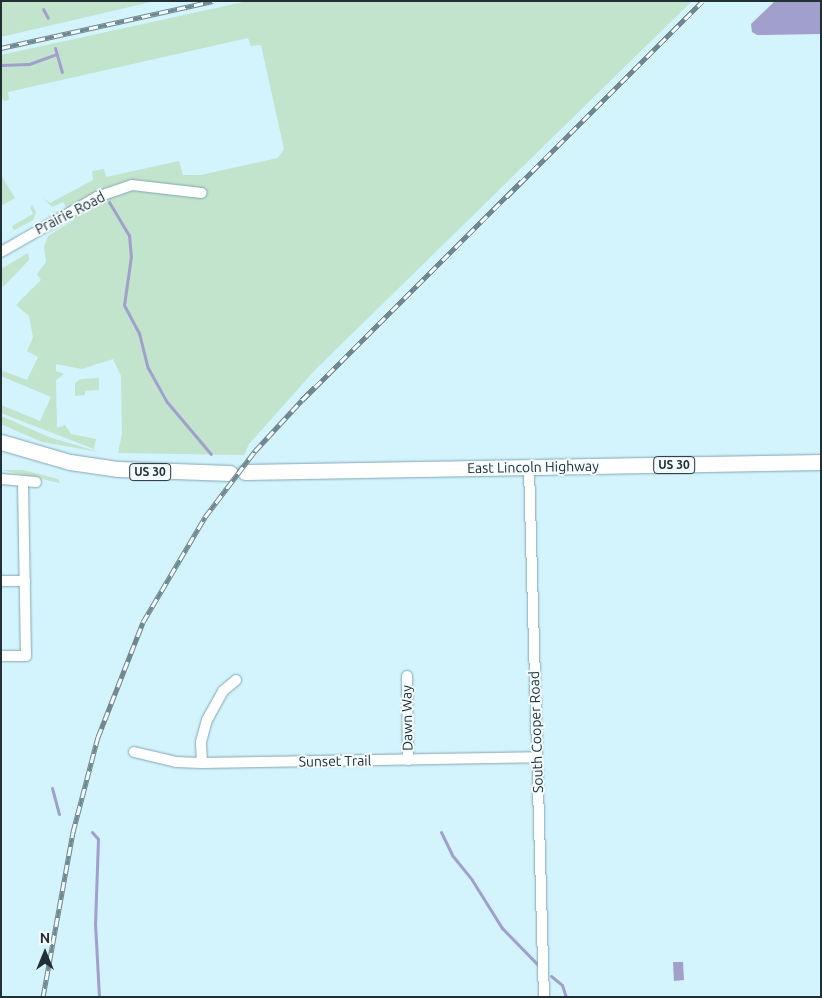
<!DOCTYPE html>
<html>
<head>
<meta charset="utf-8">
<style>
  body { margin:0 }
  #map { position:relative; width:822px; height:998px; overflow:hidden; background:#d3f3fd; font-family:Ubuntu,sans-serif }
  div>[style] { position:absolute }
  .green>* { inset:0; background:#c2e3cc }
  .water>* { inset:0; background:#a1a0cd }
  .stream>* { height:3px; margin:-1.5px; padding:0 1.5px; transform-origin:1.5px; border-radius:1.5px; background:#a1a0cd }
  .roads { filter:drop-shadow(0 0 1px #81a7b3) drop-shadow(0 0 1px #81a7b3) }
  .street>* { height:10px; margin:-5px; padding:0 5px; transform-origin:5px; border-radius:5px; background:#fff }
  .primary>* { height:15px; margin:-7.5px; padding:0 7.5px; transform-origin:7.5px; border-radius:7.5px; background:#fff }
  .rail>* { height:5px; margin-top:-2.5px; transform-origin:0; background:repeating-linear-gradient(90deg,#f3fbfe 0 9px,#71888f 0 18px); box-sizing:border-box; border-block:1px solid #71888f }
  span { translate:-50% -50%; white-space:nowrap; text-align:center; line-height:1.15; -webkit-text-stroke:4px #f3fbfe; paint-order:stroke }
  .shield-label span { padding:1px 4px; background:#f3fbfe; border:1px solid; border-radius:4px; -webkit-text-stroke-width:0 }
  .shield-label { font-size:12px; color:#213035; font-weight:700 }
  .street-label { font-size:14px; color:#213035 }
  .frame { position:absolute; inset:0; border:2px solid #213035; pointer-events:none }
  .north { position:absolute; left:20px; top:928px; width:50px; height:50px; -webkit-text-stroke:4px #f3fbfe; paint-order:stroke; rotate:0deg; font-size:14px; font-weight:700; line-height:20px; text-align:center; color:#213035 }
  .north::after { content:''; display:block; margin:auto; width:18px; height:22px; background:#213035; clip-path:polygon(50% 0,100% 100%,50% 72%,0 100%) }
</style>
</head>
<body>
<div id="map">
  <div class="green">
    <i style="clip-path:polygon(1px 1px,155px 1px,1px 37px)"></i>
    <i style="clip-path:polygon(248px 1px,692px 1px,314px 371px,249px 444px,244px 455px,118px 453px,122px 434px,121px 376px,113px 359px,82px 369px,56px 364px,56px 371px,64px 374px,56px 380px,57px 428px,65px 425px,71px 434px,96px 439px,94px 449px,1px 413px,1px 405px,40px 421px,51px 397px,1px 376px,3px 371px,27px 380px,38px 357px,27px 351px,33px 337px,29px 316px,16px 305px,41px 280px,37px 274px,46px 262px,44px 247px,48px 236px,74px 220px,63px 202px,52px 207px,43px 198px,50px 203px,93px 180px,92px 171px,104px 169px,106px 177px,179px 161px,183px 175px,201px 175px,278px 158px,284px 149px,261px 45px,251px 46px,248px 38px,8px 92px,9px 100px,4px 101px,1px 96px,1px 55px)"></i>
    <i style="clip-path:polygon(1px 175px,15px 198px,1px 206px)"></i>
    <i style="clip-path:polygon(32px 205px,36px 212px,33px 220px,7px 234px,14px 230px,12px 226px,33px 214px,30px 207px)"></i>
    <i style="clip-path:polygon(28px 253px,29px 260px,3px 287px,1px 269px)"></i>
    <i style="clip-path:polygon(99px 378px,99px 390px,85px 391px,85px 395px,75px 396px,75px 410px,75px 383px,81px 379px)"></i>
    <i style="clip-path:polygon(1px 416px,49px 437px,99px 452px,42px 442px,1px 424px)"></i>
    <i style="clip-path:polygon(1px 470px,23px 470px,58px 479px,60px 483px)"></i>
  </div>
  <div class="water">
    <i style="clip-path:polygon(775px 1px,821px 1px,821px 34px,757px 35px,752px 32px,751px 24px)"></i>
    <i style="clip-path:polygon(673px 962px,683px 962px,684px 980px,674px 981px)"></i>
  </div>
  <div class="stream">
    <i style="left:43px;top:9px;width:10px;rotate:61deg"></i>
    <i style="left:55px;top:48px;width:25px;rotate:74deg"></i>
    <i style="left:1px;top:65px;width:28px;rotate:-2deg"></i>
    <i style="left:29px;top:64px;width:29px;rotate:-20deg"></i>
    <i style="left:109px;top:202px;width:39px;rotate:59deg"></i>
    <i style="left:129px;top:235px;width:21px;rotate:85deg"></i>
    <i style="left:131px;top:256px;width:49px;rotate:98.1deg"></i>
    <i style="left:124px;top:305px;width:32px;rotate:62deg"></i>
    <i style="left:139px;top:333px;width:36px;rotate:76deg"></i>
    <i style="left:148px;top:368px;width:39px;rotate:61deg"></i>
    <i style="left:167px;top:402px;width:68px;rotate:49.8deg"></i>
    <i style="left:52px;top:788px;width:27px;rotate:75deg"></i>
    <i style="left:92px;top:832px;width:9px;rotate:49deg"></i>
    <i style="left:98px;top:839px;width:84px;rotate:92deg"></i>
    <i style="left:95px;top:923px;width:74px;rotate:86.9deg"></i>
    <i style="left:441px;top:832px;width:25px;rotate:64deg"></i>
    <i style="left:452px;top:855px;width:32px;rotate:51deg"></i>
    <i style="left:472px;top:880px;width:57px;rotate:58deg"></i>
    <i style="left:502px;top:928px;width:56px;rotate:45.7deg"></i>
    <i style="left:551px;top:976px;width:14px;rotate:39deg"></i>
    <i style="left:562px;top:985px;width:13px;rotate:72deg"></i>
  </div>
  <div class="roads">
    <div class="street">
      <i style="left:1px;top:252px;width:111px;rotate:-29.8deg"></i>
      <i style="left:97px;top:197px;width:37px;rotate:-19deg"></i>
      <i style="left:132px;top:185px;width:70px;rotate:6.5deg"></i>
      <i style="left:529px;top:468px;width:529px;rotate:88.38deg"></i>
      <i style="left:1px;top:479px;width:35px;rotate:5deg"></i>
      <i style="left:1px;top:581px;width:24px"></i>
      <i style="left:1px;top:656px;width:25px"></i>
      <i style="left:26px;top:656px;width:175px;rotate:-91deg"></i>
      <i style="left:407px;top:676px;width:84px;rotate:89.3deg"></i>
      <i style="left:134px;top:752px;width:43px;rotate:13.4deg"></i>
      <i style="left:176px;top:762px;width:26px;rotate:2deg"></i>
      <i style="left:202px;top:763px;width:334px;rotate:-1deg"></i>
      <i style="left:202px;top:763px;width:21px;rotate:-93deg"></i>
      <i style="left:201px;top:742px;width:23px;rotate:-75deg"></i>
      <i style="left:207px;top:720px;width:33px;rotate:-61deg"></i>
      <i style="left:223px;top:691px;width:17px;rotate:-40deg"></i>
    </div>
    <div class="primary">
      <i style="left:1px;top:442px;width:72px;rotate:16.2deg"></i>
      <i style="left:70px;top:462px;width:49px;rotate:8.3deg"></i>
      <i style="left:118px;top:469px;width:112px;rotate:2deg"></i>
      <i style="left:245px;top:472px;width:576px;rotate:-0.99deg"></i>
    </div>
  </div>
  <div class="rail">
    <i style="left:1px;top:48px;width:217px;rotate:-12.5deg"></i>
    <i style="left:43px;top:997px;width:168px;rotate:-79.7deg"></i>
    <i style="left:73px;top:832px;width:98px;rotate:-75.3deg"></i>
    <i style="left:98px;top:737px;width:123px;rotate:-68.6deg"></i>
    <i style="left:143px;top:622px;width:122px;rotate:-59.4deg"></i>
    <i style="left:205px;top:517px;width:83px;rotate:-52.9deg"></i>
    <i style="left:255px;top:451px;width:69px;rotate:-47.3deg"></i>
    <i style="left:302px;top:400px;width:566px;rotate:-44.86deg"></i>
  </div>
  <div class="shield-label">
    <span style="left:674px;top:465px">US 30</span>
    <span style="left:150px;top:472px">US 30</span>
  </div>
  <div class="street-label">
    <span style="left:70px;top:213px;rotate:-27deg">Prairie Road</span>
    <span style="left:533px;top:467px;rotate:-1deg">East Lincoln Highway</span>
    <span style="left:407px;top:718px;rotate:-91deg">Dawn Way</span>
    <span style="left:536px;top:732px;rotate:-92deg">South Cooper Road</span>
    <span style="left:335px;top:761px;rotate:-1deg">Sunset Trail</span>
  </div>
  <div class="frame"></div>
  <div class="north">N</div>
</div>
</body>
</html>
